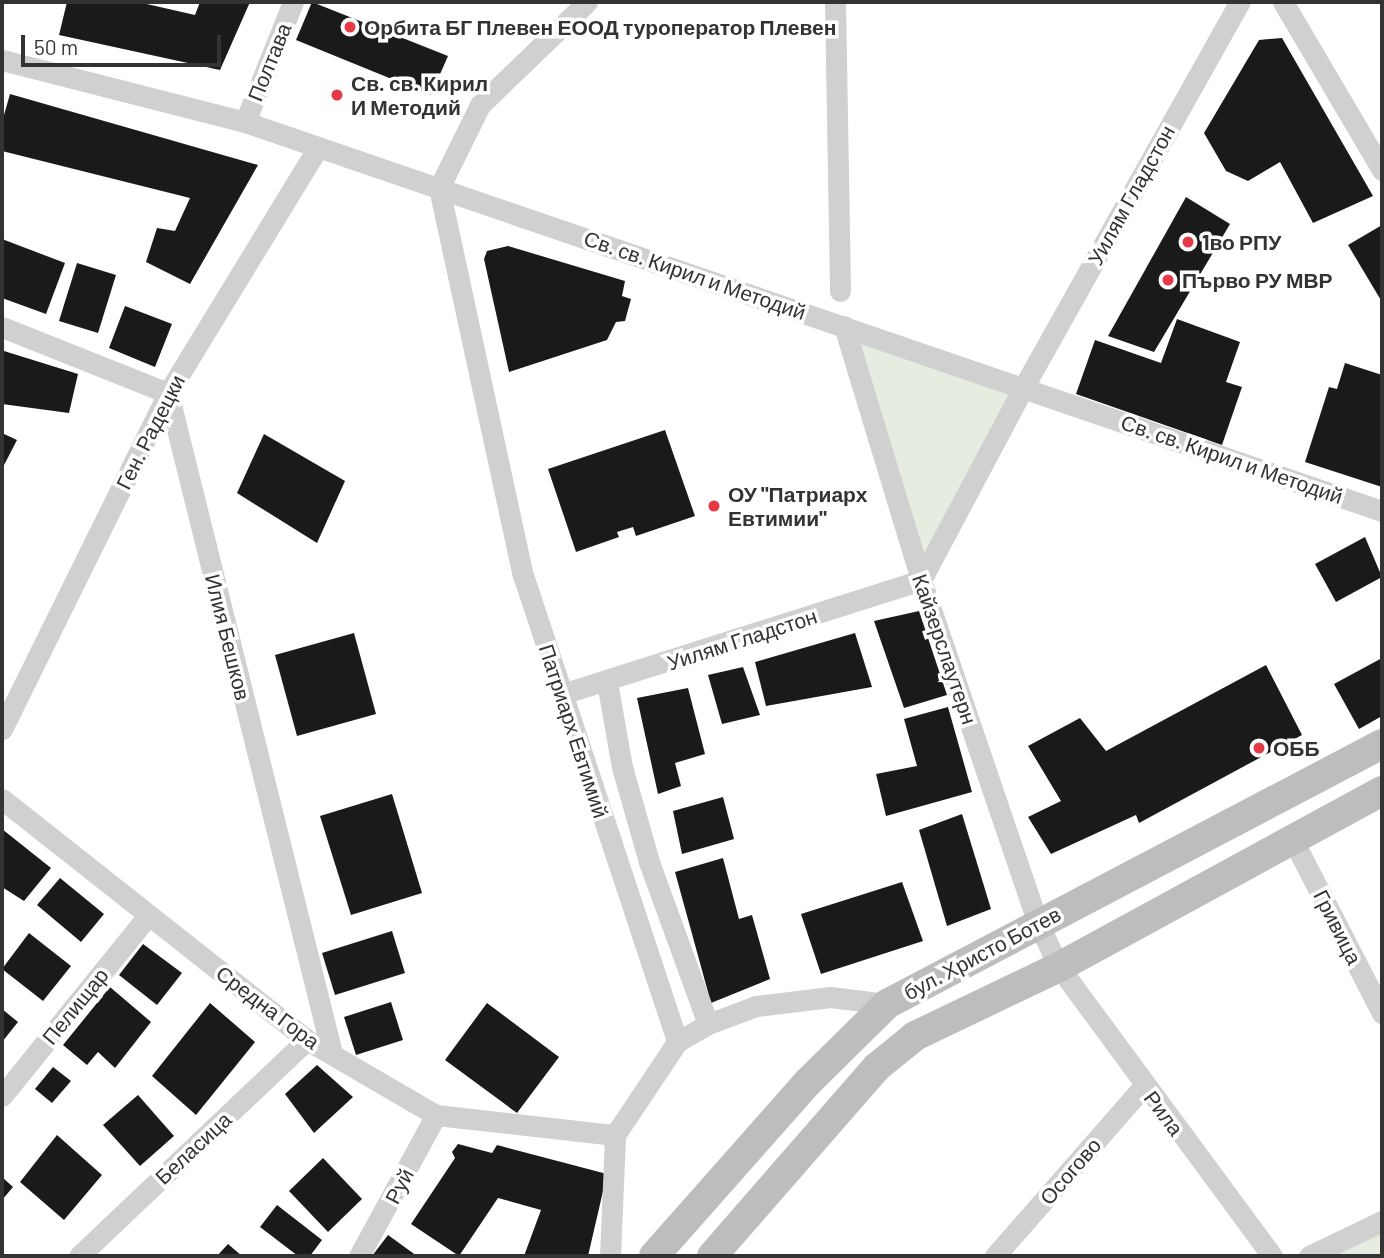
<!DOCTYPE html>
<html>
<head>
<meta charset="utf-8">
<style>
  body { margin:0 }
  #map { position:relative; width:1384px; height:1258px; overflow:hidden; background:#fff; font-family:Barlow,sans-serif }
  div>[style] { position:absolute }
  .green>* { inset:0; background:#e6ecdf }
  .building>* { inset:0; background:#1a1a1a }
  .street>* { height:21px; margin:-10.5px; padding:0 10.5px; transform-origin:10.5px; border-radius:10.5px; background:#d0d0d0 }
  .secondary>* { height:30px; margin:-15px; padding:0 15px; transform-origin:15px; border-radius:15px; background:#bdbdbd }
  .dots>* { width:19px; height:19px; translate:-50% -50%; box-sizing:border-box; border:4px solid #fff; border-radius:50% }
  span { translate:-50% -50%; white-space:nowrap; text-align:center; line-height:1.15; -webkit-text-stroke:7px #fff; paint-order:stroke }
  .poi-label { font-size:21px; color:#333; font-weight:700 }
  .left { translate:0 -50%; text-align:left }
  .street-label { font-size:21px; color:#333 }
  .frame { position:absolute; inset:0; border:4px solid #333; pointer-events:none }
  .scale { position:absolute; left:21px; top:35px; width:200px; height:32px; box-sizing:border-box; border:4px solid #333; border-top:0; padding-left:9px; font-size:21px; line-height:24px; white-space:nowrap; color:#333; -webkit-text-stroke:5px #fff; paint-order:stroke }
</style>
</head>
<body>
<div id="map">
  <div class="green">
    <i style="clip-path:polygon(844px 326px,1023px 388px,921px 580px)"></i>
    <i style="clip-path:polygon(1382px 1221px,1382px 1256px,1309px 1256px)"></i>
  </div>
  <div class="building">
    <i style="clip-path:polygon(67px 2px,138px 2px,195px 15px,200px 2px,250px 2px,220px 70px,59px 35px)"></i>
    <i style="clip-path:polygon(312px 2px,448px 56px,431px 95px,296px 40px)"></i>
    <i style="clip-path:polygon(1282px 38px,1373px 196px,1313px 223px,1280px 162px,1248px 181px,1226px 171px,1204px 133px,1259px 40px)"></i>
    <i style="clip-path:polygon(10px 94px,258px 165px,190px 284px,146px 262px,157px 228px,175px 231px,190px 198px,2px 151px,2px 122px)"></i>
    <i style="clip-path:polygon(1186px 197px,1230px 224px,1154px 352px,1108px 336px)"></i>
    <i style="clip-path:polygon(1382px 225px,1382px 302px,1348px 245px)"></i>
    <i style="clip-path:polygon(2px 239px,65px 263px,46px 314px,2px 298px)"></i>
    <i style="clip-path:polygon(508px 246px,625px 281px,622px 296px,631px 299px,625px 321px,616px 322px,607px 340px,509px 372px,484px 259px,487px 251px)"></i>
    <i style="clip-path:polygon(77px 263px,116px 275px,98px 333px,59px 321px)"></i>
    <i style="clip-path:polygon(125px 306px,172px 324px,155px 367px,109px 348px)"></i>
    <i style="clip-path:polygon(1177px 319px,1240px 342px,1226px 382px,1242px 387px,1222px 445px,1076px 394px,1095px 340px,1161px 363px)"></i>
    <i style="clip-path:polygon(4px 351px,78px 374px,69px 413px,2px 404px)"></i>
    <i style="clip-path:polygon(1345px 363px,1382px 375px,1382px 487px,1305px 462px,1329px 387px,1337px 389px)"></i>
    <i style="clip-path:polygon(665px 430px,695px 516px,636px 536px,633px 527px,617px 532px,619px 537px,576px 552px,548px 469px)"></i>
    <i style="clip-path:polygon(2px 433px,17px 440px,2px 469px)"></i>
    <i style="clip-path:polygon(264px 434px,345px 481px,317px 543px,237px 493px)"></i>
    <i style="clip-path:polygon(1365px 537px,1382px 577px,1336px 602px,1315px 564px)"></i>
    <i style="clip-path:polygon(919px 611px,947px 695px,904px 708px,874px 621px)"></i>
    <i style="clip-path:polygon(354px 633px,376px 714px,297px 736px,275px 655px)"></i>
    <i style="clip-path:polygon(855px 633px,872px 687px,766px 706px,755px 662px)"></i>
    <i style="clip-path:polygon(1382px 658px,1382px 716px,1359px 729px,1334px 684px)"></i>
    <i style="clip-path:polygon(1266px 665px,1302px 735px,1139px 823px,1136px 815px,1051px 854px,1028px 817px,1061px 801px,1028px 746px,1080px 718px,1106px 751px)"></i>
    <i style="clip-path:polygon(743px 667px,760px 715px,722px 724px,708px 675px)"></i>
    <i style="clip-path:polygon(688px 688px,705px 754px,675px 763px,681px 786px,658px 794px,637px 698px)"></i>
    <i style="clip-path:polygon(948px 707px,972px 792px,886px 816px,876px 774px,917px 766px,904px 719px)"></i>
    <i style="clip-path:polygon(392px 794px,422px 893px,351px 915px,320px 816px)"></i>
    <i style="clip-path:polygon(723px 797px,734px 839px,682px 854px,673px 811px)"></i>
    <i style="clip-path:polygon(962px 814px,991px 909px,947px 926px,919px 830px)"></i>
    <i style="clip-path:polygon(2px 829px,51px 868px,24px 901px,2px 887px)"></i>
    <i style="clip-path:polygon(723px 858px,739px 919px,752px 915px,770px 979px,711px 1003px,675px 872px)"></i>
    <i style="clip-path:polygon(60px 878px,104px 914px,81px 942px,37px 905px)"></i>
    <i style="clip-path:polygon(902px 882px,923px 941px,821px 974px,801px 914px)"></i>
    <i style="clip-path:polygon(392px 931px,405px 973px,335px 995px,322px 953px)"></i>
    <i style="clip-path:polygon(29px 933px,71px 966px,43px 1001px,2px 969px)"></i>
    <i style="clip-path:polygon(143px 944px,182px 973px,157px 1005px,119px 975px)"></i>
    <i style="clip-path:polygon(110px 987px,151px 1022px,115px 1068px,98px 1052px,87px 1065px,63px 1045px)"></i>
    <i style="clip-path:polygon(391px 1002px,403px 1040px,356px 1055px,344px 1017px)"></i>
    <i style="clip-path:polygon(210px 1003px,255px 1042px,196px 1115px,152px 1076px)"></i>
    <i style="clip-path:polygon(487px 1003px,559px 1057px,517px 1113px,445px 1060px)"></i>
    <i style="clip-path:polygon(2px 1009px,18px 1022px,2px 1042px)"></i>
    <i style="clip-path:polygon(317px 1065px,353px 1097px,314px 1133px,285px 1094px)"></i>
    <i style="clip-path:polygon(53px 1067px,71px 1081px,52px 1103px,35px 1089px)"></i>
    <i style="clip-path:polygon(138px 1095px,174px 1136px,140px 1166px,103px 1125px)"></i>
    <i style="clip-path:polygon(57px 1135px,102px 1175px,64px 1220px,20px 1182px)"></i>
    <i style="clip-path:polygon(458px 1144px,492px 1153px,497px 1145px,607px 1174px,588px 1256px,524px 1256px,541px 1210px,498px 1198px,459px 1256px,411px 1224px,455px 1158px,452px 1152px)"></i>
    <i style="clip-path:polygon(323px 1158px,362px 1199px,328px 1232px,289px 1191px)"></i>
    <i style="clip-path:polygon(2px 1177px,13px 1187px,2px 1200px)"></i>
    <i style="clip-path:polygon(277px 1205px,322px 1240px,310px 1256px,298px 1256px,260px 1227px)"></i>
    <i style="clip-path:polygon(388px 1235px,417px 1256px,372px 1256px)"></i>
    <i style="clip-path:polygon(228px 1244px,242px 1256px,217px 1256px)"></i>
  </div>
  <div class="street">
    <i style="left:587px;top:2px;width:149px;rotate:136.1deg"></i>
    <i style="left:480px;top:105px;width:93px;rotate:116.3deg"></i>
    <i style="left:439px;top:188px;width:396px;rotate:77.8deg"></i>
    <i style="left:523px;top:575px;width:492px;rotate:71.7deg"></i>
    <i style="left:835px;top:2px;width:289px;rotate:89deg"></i>
    <i style="left:1283px;top:2px;width:195px;rotate:59.5deg"></i>
    <i style="left:2px;top:60px;width:251px;rotate:14.3deg"></i>
    <i style="left:245px;top:122px;width:1202px;rotate:18.89deg"></i>
    <i style="left:245px;top:122px;width:129px;rotate:-68.2deg"></i>
    <i style="left:844px;top:326px;width:265px;rotate:73.1deg"></i>
    <i style="left:921px;top:580px;width:362px;rotate:71.2deg"></i>
    <i style="left:1038px;top:923px;width:49px;rotate:64.5deg"></i>
    <i style="left:1059px;top:967px;width:359px;rotate:53.6deg"></i>
    <i style="left:2px;top:327px;width:179px;rotate:21.7deg"></i>
    <i style="left:168px;top:393px;width:680px;rotate:76.05deg"></i>
    <i style="left:607px;top:682px;width:86px;rotate:80deg"></i>
    <i style="left:622px;top:767px;width:99px;rotate:74.1deg"></i>
    <i style="left:649px;top:862px;width:172px;rotate:70deg"></i>
    <i style="left:562px;top:694px;width:377px;rotate:-17.6deg"></i>
    <i style="left:921px;top:580px;width:217px;rotate:-62deg"></i>
    <i style="left:1023px;top:388px;width:443px;rotate:-60.7deg"></i>
    <i style="left:2px;top:729px;width:375px;rotate:-63.7deg"></i>
    <i style="left:168px;top:393px;width:288px;rotate:-58.6deg"></i>
    <i style="left:2px;top:799px;width:389px;rotate:38.3deg"></i>
    <i style="left:307px;top:1040px;width:149px;rotate:30.2deg"></i>
    <i style="left:436px;top:1115px;width:180px;rotate:6.4deg"></i>
    <i style="left:1293px;top:840px;width:195px;rotate:62.8deg"></i>
    <i style="left:2px;top:1096px;width:232px;rotate:-51deg"></i>
    <i style="left:79px;top:1256px;width:314px;rotate:-43.5deg"></i>
    <i style="left:359px;top:1256px;width:161px;rotate:-61.4deg"></i>
    <i style="left:610px;top:1256px;width:121px;rotate:-87.6deg"></i>
    <i style="left:615px;top:1135px;width:112px;rotate:-56.3deg"></i>
    <i style="left:677px;top:1042px;width:36px;rotate:-30deg"></i>
    <i style="left:708px;top:1024px;width:51px;rotate:-20.6deg"></i>
    <i style="left:756px;top:1006px;width:75px;rotate:-6.9deg"></i>
    <i style="left:830px;top:997px;width:57px;rotate:7deg"></i>
    <i style="left:995px;top:1256px;width:226px;rotate:-48.8deg"></i>
    <i style="left:1309px;top:1256px;width:81px;rotate:-25.6deg"></i>
  </div>
  <div class="secondary">
    <i style="left:654px;top:1256px;width:231px;rotate:-48.5deg"></i>
    <i style="left:807px;top:1083px;width:112px;rotate:-44.6deg"></i>
    <i style="left:887px;top:1004px;width:559px;rotate:-27.71deg"></i>
    <i style="left:712px;top:1256px;width:251px;rotate:-48.9deg"></i>
    <i style="left:877px;top:1067px;width:49px;rotate:-39.2deg"></i>
    <i style="left:915px;top:1036px;width:160px;rotate:-25.6deg"></i>
    <i style="left:1059px;top:967px;width:368px;rotate:-28.6deg"></i>
  </div>
  <div class="dots">
    <i style="left:350px;top:27px;background:#e63946"></i>
    <i style="left:337px;top:95px;background:#e63946"></i>
    <i style="left:1188px;top:242px;background:#e63946"></i>
    <i style="left:1168px;top:280px;background:#e63946"></i>
    <i style="left:714px;top:506px;background:#e63946"></i>
    <i style="left:1259px;top:748px;background:#e63946"></i>
  </div>
  <div class="poi-label">
    <span class="left" style="left:364px;top:27px">Орбита БГ Плевен ЕООД туроператор Плевен</span>
    <span class="left" style="left:351px;top:95px">Св. св. Кирил<br>И Методий</span>
    <span class="left" style="left:1202px;top:242px">1во РПУ</span>
    <span class="left" style="left:1182px;top:280px">Първо РУ МВР</span>
    <span class="left" style="left:728px;top:506px">ОУ "Патриарх<br>Евтимии"</span>
    <span class="left" style="left:1273px;top:748px">ОББ</span>
  </div>
  <div class="street-label">
    <span style="left:269px;top:62px;rotate:-68deg">Полтава</span>
    <span style="left:1131px;top:195px;rotate:-61deg">Уилям Гладстон</span>
    <span style="left:695px;top:275px;rotate:19deg">Св. св. Кирил и Методий</span>
    <span style="left:150px;top:432px;rotate:-63deg">Ген. Радецки</span>
    <span style="left:1232px;top:459px;rotate:19deg">Св. св. Кирил и Методий</span>
    <span style="left:228px;top:637px;rotate:76deg">Илия Бешков</span>
    <span style="left:742px;top:639px;rotate:-18deg">Уилям Гладстон</span>
    <span style="left:945px;top:649px;rotate:71deg">Кайзерслаутерн</span>
    <span style="left:574px;top:731px;rotate:72deg">Патриарх Евтимий</span>
    <span style="left:1338px;top:927px;rotate:63deg">Гривица</span>
    <span style="left:982px;top:953px;rotate:-28deg">бул. Христо Ботев</span>
    <span style="left:75px;top:1006px;rotate:-51deg">Пелищар</span>
    <span style="left:268px;top:1007px;rotate:37deg">Средна Гора</span>
    <span style="left:1164px;top:1113px;rotate:53deg">Рила</span>
    <span style="left:193px;top:1148px;rotate:-43deg">Беласица</span>
    <span style="left:1070px;top:1171px;rotate:-49deg">Осогово</span>
    <span style="left:399px;top:1186px;rotate:-62deg">Руй</span>
  </div>
  <div class="frame"></div>
  <div class="scale">50 m</div>
</div>
</body>
</html>
